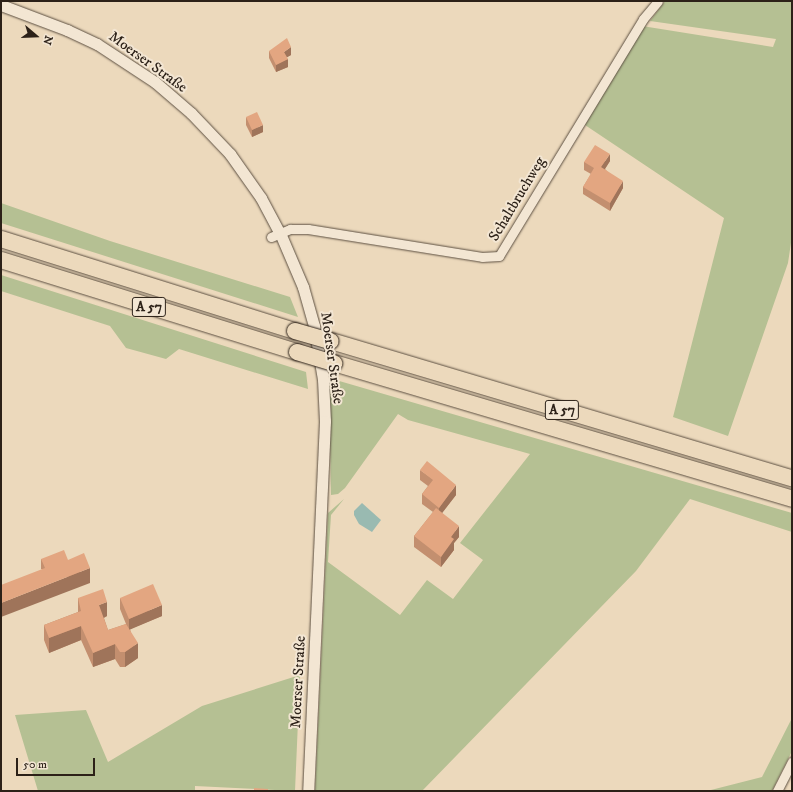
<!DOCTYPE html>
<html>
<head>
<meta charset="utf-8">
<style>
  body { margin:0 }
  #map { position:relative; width:793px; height:792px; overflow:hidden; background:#ecd9bc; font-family:"IM FELL DW Pica",serif }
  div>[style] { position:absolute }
  .green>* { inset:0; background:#b5c093 }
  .water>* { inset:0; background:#99bab1 }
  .roads { filter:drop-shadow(0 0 1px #5c4f41) drop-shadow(0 0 1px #5c4f41) }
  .minor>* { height:9px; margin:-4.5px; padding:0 4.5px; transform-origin:4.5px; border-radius:4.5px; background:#f3e6d3 }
  .tertiary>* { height:11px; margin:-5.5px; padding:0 5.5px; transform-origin:5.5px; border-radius:5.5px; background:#f3e6d3 }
  .motorway>* { height:16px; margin:-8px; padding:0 8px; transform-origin:8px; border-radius:8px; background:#ecd9bc }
  .bridges { filter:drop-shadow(0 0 1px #2c2118) drop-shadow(0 0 1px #2c2118) }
  .motorway-bridge>* { height:16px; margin:-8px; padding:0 8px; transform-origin:8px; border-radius:8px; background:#ecd9bc }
  .wall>* { inset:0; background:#c38f6f }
  .shaded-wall>* { inset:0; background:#9f745a }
  .building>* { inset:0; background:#e3a681 }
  span { translate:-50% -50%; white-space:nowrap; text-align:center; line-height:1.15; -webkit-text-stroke:4px #f3e6d3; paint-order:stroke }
  .shield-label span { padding:1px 3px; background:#f3e6d3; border:1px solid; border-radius:3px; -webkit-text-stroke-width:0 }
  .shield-label { font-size:14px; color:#2c2118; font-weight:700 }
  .street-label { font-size:15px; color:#2c2118 }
  .frame { position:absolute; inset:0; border:2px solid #2c2118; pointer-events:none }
  .north { position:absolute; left:16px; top:16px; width:40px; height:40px; -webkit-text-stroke:3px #f3e6d3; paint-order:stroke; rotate:109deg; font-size:11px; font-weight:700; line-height:16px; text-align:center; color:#2c2118 }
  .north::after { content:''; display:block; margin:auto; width:14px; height:18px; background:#2c2118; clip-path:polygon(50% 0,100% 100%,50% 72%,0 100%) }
  .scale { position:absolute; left:16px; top:758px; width:79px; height:18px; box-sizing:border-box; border:2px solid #2c2118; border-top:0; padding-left:5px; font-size:12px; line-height:14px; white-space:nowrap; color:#2c2118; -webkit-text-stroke:3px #f3e6d3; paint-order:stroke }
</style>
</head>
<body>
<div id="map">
  <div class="green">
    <i style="clip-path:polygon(665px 1px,792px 1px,792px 236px,788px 263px,728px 436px,673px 417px,724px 218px,585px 125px,642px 26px,773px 47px,776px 39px,650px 21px)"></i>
    <i style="clip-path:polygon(1px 203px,110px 241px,290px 297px,298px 317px,1px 223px)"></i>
    <i style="clip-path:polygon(1px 275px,306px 372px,308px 389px,179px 349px,166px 359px,126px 348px,110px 326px,1px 291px)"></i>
    <i style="clip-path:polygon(329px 378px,792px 513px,792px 532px,690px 499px,636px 571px,422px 791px,315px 791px,328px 513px,344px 499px,331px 515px,328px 562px,400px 615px,427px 580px,453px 599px,483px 560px,460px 543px,530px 454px,408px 420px,398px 414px,345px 488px,338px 494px,331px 495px)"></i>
    <i style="clip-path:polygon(300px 675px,295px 791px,195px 786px,195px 791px,38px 791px,15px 715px,86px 710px,108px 762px,202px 706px)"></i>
    <i style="clip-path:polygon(792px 718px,792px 751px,772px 791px,707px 791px,762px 777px)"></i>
  </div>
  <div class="water">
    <i style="clip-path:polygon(362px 503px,381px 520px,372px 532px,359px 524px,354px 515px,354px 511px)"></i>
  </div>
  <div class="roads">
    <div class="minor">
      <i style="left:271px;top:237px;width:21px;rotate:-23deg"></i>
      <i style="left:290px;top:229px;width:18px"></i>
      <i style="left:308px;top:229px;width:176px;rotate:9.1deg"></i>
      <i style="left:482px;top:257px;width:17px;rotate:-3deg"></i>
      <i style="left:499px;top:256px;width:277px;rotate:-58.7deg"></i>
      <i style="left:643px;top:19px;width:23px;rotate:-50deg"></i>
      <i style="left:777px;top:791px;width:33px;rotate:-63deg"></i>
    </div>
    <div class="tertiary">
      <i style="left:1px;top:5px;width:71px;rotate:20.7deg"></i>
      <i style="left:67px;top:30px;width:33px;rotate:25deg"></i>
      <i style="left:97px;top:44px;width:69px;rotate:33.2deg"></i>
      <i style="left:155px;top:82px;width:48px;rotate:40.7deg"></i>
      <i style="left:191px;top:113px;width:57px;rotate:46.4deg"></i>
      <i style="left:230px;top:154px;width:54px;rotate:54.8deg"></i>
      <i style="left:261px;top:198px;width:40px;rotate:62deg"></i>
      <i style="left:280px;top:233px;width:59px;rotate:66.9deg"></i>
      <i style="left:303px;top:287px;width:41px;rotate:74.2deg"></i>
      <i style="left:314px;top:326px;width:54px;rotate:80.4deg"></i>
      <i style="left:323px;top:379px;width:42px;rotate:87.3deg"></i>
      <i style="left:325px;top:421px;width:370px;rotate:92.6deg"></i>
    </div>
    <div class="motorway">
      <i style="left:1px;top:239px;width:308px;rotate:17.4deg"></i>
      <i style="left:1px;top:260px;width:310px;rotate:17.3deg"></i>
      <i style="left:331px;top:341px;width:481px;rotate:16.6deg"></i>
      <i style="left:334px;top:363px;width:478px;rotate:16.5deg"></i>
    </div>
  </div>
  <div class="bridges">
    <div class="motorway-bridge">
      <i style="left:295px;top:331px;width:37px;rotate:16deg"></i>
      <i style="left:297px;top:352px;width:39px;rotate:17deg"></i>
    </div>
  </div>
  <div class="wall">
    <i style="clip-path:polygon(269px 51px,291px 55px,287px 57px,288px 67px,276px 72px,269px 58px)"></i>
    <i style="clip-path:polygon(246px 117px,263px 132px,252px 137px,246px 125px)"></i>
    <i style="clip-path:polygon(610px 161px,605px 169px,623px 188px,610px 211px,583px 194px,583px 187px,591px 174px,584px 170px,584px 162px)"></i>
    <i style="clip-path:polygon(420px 470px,456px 495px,442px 513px,459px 537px,454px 543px,454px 550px,441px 567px,414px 547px,414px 536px,433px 512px,422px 504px,422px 494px,428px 486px,420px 480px)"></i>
    <i style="clip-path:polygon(41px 559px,68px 560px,90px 583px,41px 569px)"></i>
    <i style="clip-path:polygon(78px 598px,107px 616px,104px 618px,108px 630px,126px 624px,120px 609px,120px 598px,162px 616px,130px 629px,138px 658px,125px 667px,120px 667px,115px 659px,93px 667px,81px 640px,49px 653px,44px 640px,44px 625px,78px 612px)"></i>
  </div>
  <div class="shaded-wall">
    <i style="clip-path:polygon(291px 47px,291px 55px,284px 59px,284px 52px)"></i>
    <i style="clip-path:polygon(288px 59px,288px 67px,276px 72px,276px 65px)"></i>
    <i style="clip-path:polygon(263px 125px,263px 132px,252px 137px,252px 130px)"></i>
    <i style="clip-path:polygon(610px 154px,610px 161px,601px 175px,601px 167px)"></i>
    <i style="clip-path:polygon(623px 181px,623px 188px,610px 211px,610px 203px)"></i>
    <i style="clip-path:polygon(456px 485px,456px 495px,439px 517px,439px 508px)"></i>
    <i style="clip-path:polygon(459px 526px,459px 537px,454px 543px,454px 550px,441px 567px,441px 557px,451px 537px)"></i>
    <i style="clip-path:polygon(90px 568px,90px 583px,1px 617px,1px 603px)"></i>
    <i style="clip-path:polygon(107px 602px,107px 616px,99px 620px,99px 605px)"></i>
    <i style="clip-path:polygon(162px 605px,162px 616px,129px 630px,129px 619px)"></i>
    <i style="clip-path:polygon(81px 626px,81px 640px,49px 653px,49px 638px)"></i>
    <i style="clip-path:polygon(138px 643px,138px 658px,125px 667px,125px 652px)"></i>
    <i style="clip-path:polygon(115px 644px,115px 659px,93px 667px,93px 653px)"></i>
  </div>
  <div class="building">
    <i style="clip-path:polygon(287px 38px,291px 47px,284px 52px,288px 59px,276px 65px,269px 51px)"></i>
    <i style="clip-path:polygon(257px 112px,263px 125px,252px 130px,246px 117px)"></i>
    <i style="clip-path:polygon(595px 145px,610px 154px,601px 167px,623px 181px,610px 203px,583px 187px,594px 168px,584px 162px)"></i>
    <i style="clip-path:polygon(427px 461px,456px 485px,439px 508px,422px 494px,433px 480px,420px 470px)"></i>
    <i style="clip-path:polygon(436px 508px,459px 526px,451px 537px,454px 539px,441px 557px,414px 536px)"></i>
    <i style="clip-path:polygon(64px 550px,68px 560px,84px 553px,90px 568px,1px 603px,1px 585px,45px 568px,41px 559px)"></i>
    <i style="clip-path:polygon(153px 584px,162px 605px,129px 619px,120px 598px)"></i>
    <i style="clip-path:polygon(103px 589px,107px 602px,99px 605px,108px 630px,126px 624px,138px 643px,125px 652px,120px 652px,115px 644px,93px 653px,81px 626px,49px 638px,44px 625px,81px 611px,78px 598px)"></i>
    <i style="clip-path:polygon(254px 788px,268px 789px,268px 791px,254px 791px)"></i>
  </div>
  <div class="shield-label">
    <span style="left:149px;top:307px">A 57</span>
    <span style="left:562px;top:410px">A 57</span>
  </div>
  <div class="street-label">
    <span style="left:148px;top:62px;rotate:36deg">Moerser Straße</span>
    <span style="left:517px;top:199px;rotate:-59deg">Schaltbruchweg</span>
    <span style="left:332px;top:358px;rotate:82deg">Moerser Straße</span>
    <span style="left:298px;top:682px;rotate:-87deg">Moerser Straße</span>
  </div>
  <div class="frame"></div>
  <div class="north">N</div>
  <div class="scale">50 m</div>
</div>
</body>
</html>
